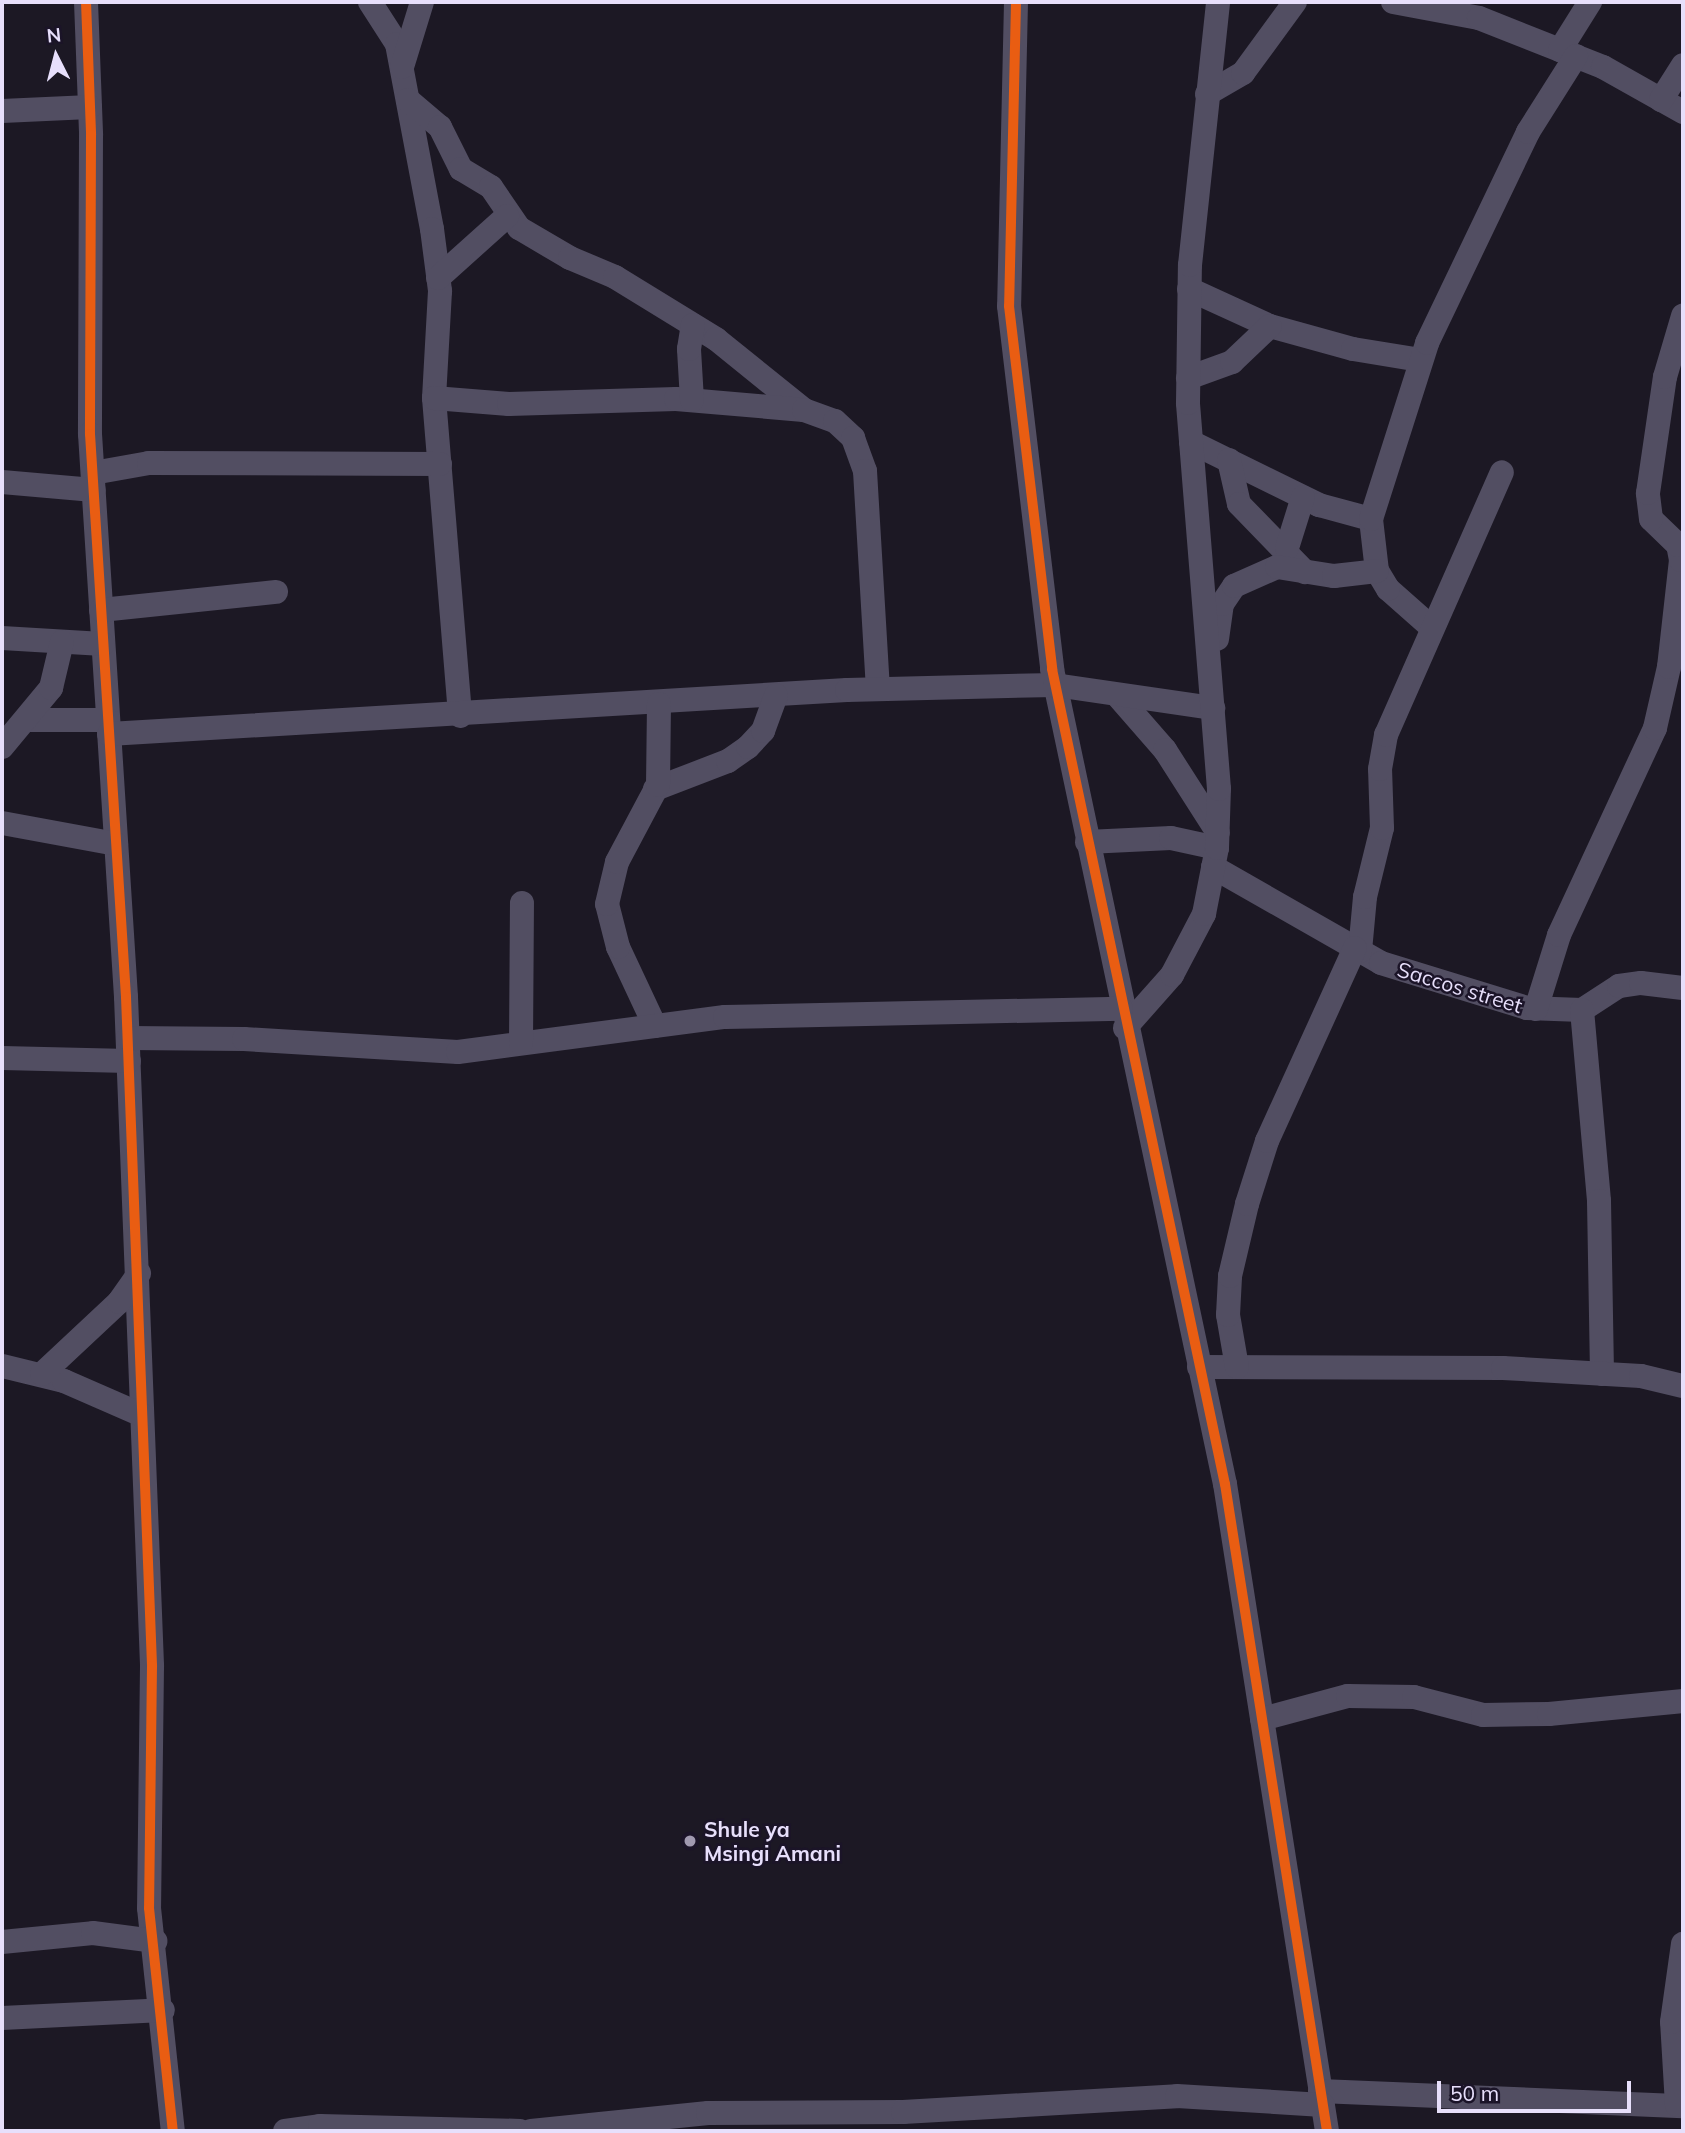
<!DOCTYPE html>
<html>
<head>
<meta charset="utf-8">
<style>
  body { margin:0 }
  #map { position:relative; width:1685px; height:2133px; overflow:hidden; background:#1c1824; font-family:Mulish,sans-serif }
  div>[style] { position:absolute }
  .minor>* { height:24px; margin:-12px; padding:0 12px; transform-origin:12px; border-radius:12px; background:#524e62 }
  .cycleway>* { height:10px; margin:-5px; padding:0 5px; transform-origin:5px; border-radius:5px; background:#e95d12 }
  .dots>* { width:19px; height:19px; translate:-50% -50%; box-sizing:border-box; border:4px solid #1b1428; border-radius:50% }
  span { translate:-50% -50%; white-space:nowrap; text-align:center; line-height:1.15; -webkit-text-stroke:5px #1b1428; paint-order:stroke }
  .street-label { font-size:21px; color:#e7dffb }
  .poi-label { font-size:21px; color:#e7dffb; font-weight:700 }
  .left { translate:0 -50%; text-align:left }
  .frame { position:absolute; inset:0; border:4px solid #e7dffb; pointer-events:none }
  .north { position:absolute; left:21px; top:21px; width:70px; height:70px; -webkit-text-stroke:5px #1b1428; paint-order:stroke; rotate:354deg; font-size:19px; font-weight:700; line-height:28px; text-align:center; color:#e7dffb }
  .north::after { content:''; display:block; margin:auto; width:24px; height:32px; background:#e7dffb; clip-path:polygon(50% 0,100% 100%,50% 72%,0 100%) }
  .scale { position:absolute; left:1437px; top:2081px; width:194px; height:32px; box-sizing:border-box; border:4px solid #e7dffb; border-top:0; padding-left:9px; font-size:21px; line-height:24px; white-space:nowrap; color:#e7dffb; -webkit-text-stroke:5px #1b1428; paint-order:stroke }
</style>
</head>
<body>
<div id="map">
  <div class="minor">
    <i style="left:86px;top:2px;width:133px;rotate:87.8deg"></i>
    <i style="left:91px;top:135px;width:299px;rotate:90.2deg"></i>
    <i style="left:90px;top:434px;width:564px;rotate:86.34deg"></i>
    <i style="left:126px;top:997px;width:670px;rotate:87.77deg"></i>
    <i style="left:152px;top:1666px;width:242px;rotate:90.7deg"></i>
    <i style="left:149px;top:1908px;width:224px;rotate:83.9deg"></i>
    <i style="left:370px;top:2px;width:50px;rotate:57.3deg"></i>
    <i style="left:397px;top:44px;width:188px;rotate:79.3deg"></i>
    <i style="left:432px;top:229px;width:63px;rotate:82.6deg"></i>
    <i style="left:440px;top:291px;width:107px;rotate:93.2deg"></i>
    <i style="left:434px;top:398px;width:319px;rotate:85.3deg"></i>
    <i style="left:1016px;top:2px;width:304px;rotate:91.3deg"></i>
    <i style="left:1009px;top:306px;width:366px;rotate:83.2deg"></i>
    <i style="left:1052px;top:669px;width:833px;rotate:78.02deg"></i>
    <i style="left:1225px;top:1484px;width:655px;rotate:81.04deg"></i>
    <i style="left:1393px;top:2px;width:87px;rotate:10.5deg"></i>
    <i style="left:1479px;top:18px;width:133px;rotate:21.6deg"></i>
    <i style="left:1603px;top:67px;width:92px;rotate:29.4deg"></i>
    <i style="left:1560px;top:50px;width:57px;rotate:-58deg"></i>
    <i style="left:402px;top:67px;width:68px;rotate:-72.9deg"></i>
    <i style="left:1207px;top:94px;width:42px;rotate:-30.3deg"></i>
    <i style="left:1243px;top:73px;width:88px;rotate:-53.8deg"></i>
    <i style="left:408px;top:100px;width:42px;rotate:40.2deg"></i>
    <i style="left:440px;top:127px;width:47px;rotate:63.4deg"></i>
    <i style="left:461px;top:169px;width:35px;rotate:31deg"></i>
    <i style="left:491px;top:187px;width:50px;rotate:55.7deg"></i>
    <i style="left:519px;top:228px;width:59px;rotate:30.5deg"></i>
    <i style="left:570px;top:258px;width:49px;rotate:22.9deg"></i>
    <i style="left:615px;top:277px;width:119px;rotate:31.5deg"></i>
    <i style="left:716px;top:339px;width:113px;rotate:38.9deg"></i>
    <i style="left:1661px;top:100px;width:41px;rotate:-57.8deg"></i>
    <i style="left:2px;top:111px;width:88px;rotate:-2.6deg"></i>
    <i style="left:438px;top:278px;width:93px;rotate:-41.9deg"></i>
    <i style="left:1189px;top:289px;width:89px;rotate:24.6deg"></i>
    <i style="left:1270px;top:326px;width:86px;rotate:15.5deg"></i>
    <i style="left:1353px;top:349px;width:69px;rotate:9.2deg"></i>
    <i style="left:1188px;top:378px;width:47px;rotate:-20deg"></i>
    <i style="left:1232px;top:362px;width:52px;rotate:-43.5deg"></i>
    <i style="left:434px;top:398px;width:75px;rotate:4.6deg"></i>
    <i style="left:509px;top:404px;width:167px;rotate:-1.7deg"></i>
    <i style="left:676px;top:399px;width:128px;rotate:4.9deg"></i>
    <i style="left:804px;top:410px;width:33px;rotate:20deg"></i>
    <i style="left:835px;top:421px;width:25px;rotate:43deg"></i>
    <i style="left:853px;top:438px;width:35px;rotate:70deg"></i>
    <i style="left:865px;top:471px;width:218px;rotate:86.6deg"></i>
    <i style="left:692px;top:400px;width:51px;rotate:-93.4deg"></i>
    <i style="left:689px;top:349px;width:24px;rotate:-81deg"></i>
    <i style="left:1191px;top:442px;width:143px;rotate:26.2deg"></i>
    <i style="left:1319px;top:505px;width:54px;rotate:15.1deg"></i>
    <i style="left:1229px;top:460px;width:45px;rotate:77.2deg"></i>
    <i style="left:1239px;top:504px;width:95px;rotate:45.9deg"></i>
    <i style="left:93px;top:473px;width:57px;rotate:-10.1deg"></i>
    <i style="left:149px;top:463px;width:291px;rotate:0.2deg"></i>
    <i style="left:2px;top:482px;width:92px;rotate:5deg"></i>
    <i style="left:1287px;top:548px;width:53px;rotate:-72.6deg"></i>
    <i style="left:101px;top:610px;width:176px;rotate:-5.9deg"></i>
    <i style="left:1431px;top:627px;width:57px;rotate:-138.5deg"></i>
    <i style="left:1388px;top:589px;width:21px;rotate:-121deg"></i>
    <i style="left:1377px;top:571px;width:52px;rotate:-96.6deg"></i>
    <i style="left:1371px;top:519px;width:185px;rotate:-72.3deg"></i>
    <i style="left:1427px;top:343px;width:234px;rotate:-64.4deg"></i>
    <i style="left:1528px;top:132px;width:90px;rotate:-57.7deg"></i>
    <i style="left:2px;top:638px;width:101px;rotate:3.4deg"></i>
    <i style="left:1217px;top:639px;width:35px;rotate:-82deg"></i>
    <i style="left:1222px;top:604px;width:22px;rotate:-56deg"></i>
    <i style="left:1234px;top:586px;width:47px;rotate:-23.8deg"></i>
    <i style="left:1277px;top:567px;width:58px;rotate:9deg"></i>
    <i style="left:1334px;top:576px;width:43px;rotate:-6.6deg"></i>
    <i style="left:1117px;top:695px;width:73px;rotate:48.9deg"></i>
    <i style="left:1165px;top:750px;width:98px;rotate:57.4deg"></i>
    <i style="left:26px;top:720px;width:82px"></i>
    <i style="left:109px;top:734px;width:739px;rotate:-3.41deg"></i>
    <i style="left:847px;top:690px;width:208px;rotate:-1.4deg"></i>
    <i style="left:1055px;top:685px;width:160px;rotate:8.3deg"></i>
    <i style="left:2px;top:747px;width:77px;rotate:-50.3deg"></i>
    <i style="left:51px;top:688px;width:47px;rotate:-76.6deg"></i>
    <i style="left:655px;top:789px;width:78px;rotate:-21deg"></i>
    <i style="left:728px;top:761px;width:24px;rotate:-35deg"></i>
    <i style="left:748px;top:747px;width:22px;rotate:-47deg"></i>
    <i style="left:763px;top:731px;width:38px;rotate:-70deg"></i>
    <i style="left:2px;top:823px;width:116px;rotate:10.4deg"></i>
    <i style="left:1087px;top:842px;width:84px;rotate:-2.7deg"></i>
    <i style="left:1171px;top:838px;width:47px;rotate:12.3deg"></i>
    <i style="left:1213px;top:867px;width:193px;rotate:29.7deg"></i>
    <i style="left:1381px;top:963px;width:153px;rotate:17.1deg"></i>
    <i style="left:1527px;top:1008px;width:55px;rotate:2.1deg"></i>
    <i style="left:1582px;top:1010px;width:44px;rotate:-33deg"></i>
    <i style="left:1619px;top:986px;width:22px;rotate:-8deg"></i>
    <i style="left:1641px;top:983px;width:42px;rotate:6.8deg"></i>
    <i style="left:1360px;top:951px;width:54px;rotate:-84.7deg"></i>
    <i style="left:1365px;top:897px;width:71px;rotate:-76.2deg"></i>
    <i style="left:1382px;top:828px;width:59px;rotate:-91.9deg"></i>
    <i style="left:1380px;top:769px;width:35px;rotate:-80deg"></i>
    <i style="left:1386px;top:735px;width:287px;rotate:-66.2deg"></i>
    <i style="left:1536px;top:1009px;width:77px;rotate:-72.7deg"></i>
    <i style="left:1559px;top:935px;width:228px;rotate:-65.1deg"></i>
    <i style="left:1655px;top:728px;width:63px;rotate:-77.1deg"></i>
    <i style="left:1669px;top:667px;width:108px;rotate:-83.6deg"></i>
    <i style="left:1681px;top:560px;width:15px;rotate:-101deg"></i>
    <i style="left:1678px;top:545px;width:37px;rotate:-136deg"></i>
    <i style="left:1651px;top:519px;width:26px;rotate:-97deg"></i>
    <i style="left:1648px;top:493px;width:117px;rotate:-81.7deg"></i>
    <i style="left:1665px;top:377px;width:64px;rotate:-73.6deg"></i>
    <i style="left:1582px;top:1010px;width:192px;rotate:84.9deg"></i>
    <i style="left:1599px;top:1201px;width:173px;rotate:89deg"></i>
    <i style="left:655px;top:1026px;width:87px;rotate:-115.1deg"></i>
    <i style="left:618px;top:947px;width:44px;rotate:-104.3deg"></i>
    <i style="left:607px;top:904px;width:43px;rotate:-76.6deg"></i>
    <i style="left:617px;top:862px;width:87px;rotate:-62deg"></i>
    <i style="left:658px;top:785px;width:81px;rotate:-89.3deg"></i>
    <i style="left:1125px;top:1028px;width:71px;rotate:-48.4deg"></i>
    <i style="left:1172px;top:975px;width:69px;rotate:-62.3deg"></i>
    <i style="left:1204px;top:914px;width:67px;rotate:-78.9deg"></i>
    <i style="left:1217px;top:848px;width:59px;rotate:-88.1deg"></i>
    <i style="left:1219px;top:789px;width:387px;rotate:-94.6deg"></i>
    <i style="left:1188px;top:403px;width:138px;rotate:-89.2deg"></i>
    <i style="left:1190px;top:265px;width:264px;rotate:-83.9deg"></i>
    <i style="left:128px;top:1038px;width:116px;rotate:0.5deg"></i>
    <i style="left:244px;top:1039px;width:214px;rotate:3.5deg"></i>
    <i style="left:458px;top:1052px;width:269px;rotate:-7.5deg"></i>
    <i style="left:725px;top:1017px;width:396px;rotate:-1.2deg"></i>
    <i style="left:521px;top:1043px;width:140px;rotate:-89.6deg"></i>
    <i style="left:2px;top:1058px;width:127px;rotate:1.4deg"></i>
    <i style="left:2px;top:1366px;width:64px;rotate:13.6deg"></i>
    <i style="left:64px;top:1381px;width:85px;rotate:23.6deg"></i>
    <i style="left:1199px;top:1367px;width:304px;rotate:0.2deg"></i>
    <i style="left:1503px;top:1368px;width:138px;rotate:3.3deg"></i>
    <i style="left:1641px;top:1376px;width:43px;rotate:13.4deg"></i>
    <i style="left:1237px;top:1367px;width:53px;rotate:-99.8deg"></i>
    <i style="left:1228px;top:1315px;width:39px;rotate:-87deg"></i>
    <i style="left:1230px;top:1276px;width:74px;rotate:-76.7deg"></i>
    <i style="left:1247px;top:1204px;width:66px;rotate:-72.4deg"></i>
    <i style="left:1267px;top:1141px;width:212px;rotate:-65.5deg"></i>
    <i style="left:42px;top:1374px;width:105px;rotate:-43.1deg"></i>
    <i style="left:119px;top:1302px;width:35px;rotate:-55deg"></i>
    <i style="left:1262px;top:1719px;width:89px;rotate:-15deg"></i>
    <i style="left:1348px;top:1696px;width:66px;rotate:0.9deg"></i>
    <i style="left:1414px;top:1697px;width:71px;rotate:14.6deg"></i>
    <i style="left:1483px;top:1715px;width:66px;rotate:-0.9deg"></i>
    <i style="left:1549px;top:1714px;width:135px;rotate:-5.5deg"></i>
    <i style="left:2px;top:1942px;width:91px;rotate:-5.6deg"></i>
    <i style="left:93px;top:1933px;width:63px;rotate:7.4deg"></i>
    <i style="left:2px;top:2018px;width:161px;rotate:-2.8deg"></i>
    <i style="left:1320px;top:2091px;width:363px;rotate:2.4deg"></i>
    <i style="left:1677px;top:2105px;width:83px;rotate:-93.4deg"></i>
    <i style="left:1672px;top:2022px;width:79px;rotate:-82deg"></i>
    <i style="left:285px;top:2131px;width:35px;rotate:-8deg"></i>
    <i style="left:320px;top:2126px;width:200px;rotate:1.4deg"></i>
    <i style="left:531px;top:2131px;width:178px;rotate:-5.8deg"></i>
    <i style="left:708px;top:2113px;width:195px;rotate:-0.3deg"></i>
    <i style="left:903px;top:2112px;width:274px;rotate:-3.3deg"></i>
    <i style="left:1177px;top:2096px;width:146px;rotate:3.5deg"></i>
  </div>
  <div class="cycleway">
    <i style="left:86px;top:2px;width:133px;rotate:87.8deg"></i>
    <i style="left:91px;top:135px;width:299px;rotate:90.2deg"></i>
    <i style="left:90px;top:434px;width:564px;rotate:86.34deg"></i>
    <i style="left:126px;top:997px;width:670px;rotate:87.77deg"></i>
    <i style="left:152px;top:1666px;width:242px;rotate:90.7deg"></i>
    <i style="left:149px;top:1908px;width:224px;rotate:83.9deg"></i>
    <i style="left:1016px;top:2px;width:304px;rotate:91.3deg"></i>
    <i style="left:1009px;top:306px;width:366px;rotate:83.2deg"></i>
    <i style="left:1052px;top:669px;width:833px;rotate:78.02deg"></i>
    <i style="left:1225px;top:1484px;width:655px;rotate:81.04deg"></i>
  </div>
  <div class="dots">
    <i style="left:690px;top:1841px;background:#a099b0"></i>
  </div>
  <div class="street-label">
    <span style="left:1460px;top:987px;rotate:17deg">Saccos street</span>
  </div>
  <div class="poi-label">
    <span class="left" style="left:704px;top:1841px">Shule ya<br>Msingi Amani</span>
  </div>
  <div class="frame"></div>
  <div class="north">N</div>
  <div class="scale">50 m</div>
</div>
</body>
</html>
